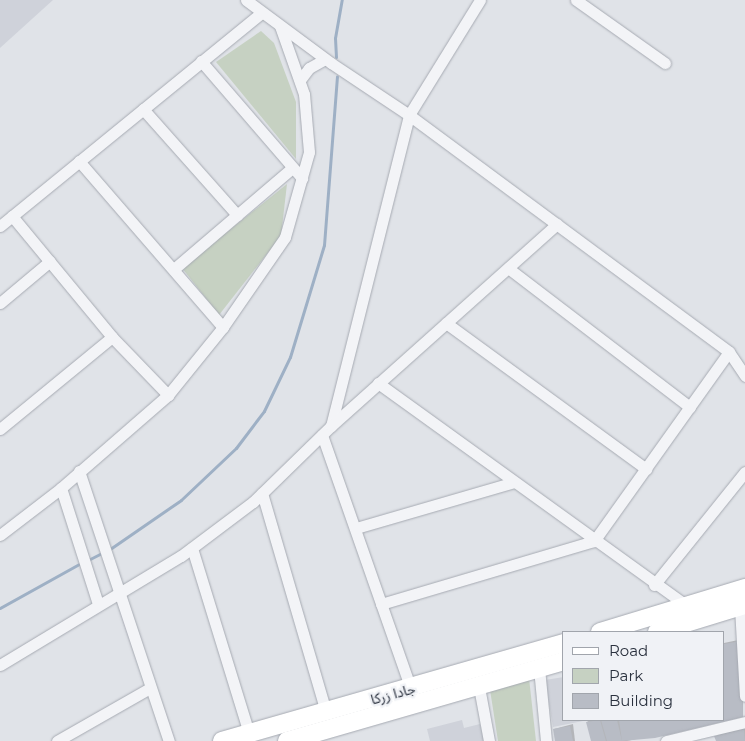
<!DOCTYPE html>
<html>
<head>
<meta charset="utf-8">
<style>
  body { margin:0 }
  #map { position:relative; width:745px; height:741px; overflow:hidden; background:#e0e3e8; font-family:Montserrat,"Noto Sans Arabic",sans-serif }
  div>[style] { position:absolute }
  .built>* { inset:0; background:#cfd2da }
  .green>* { inset:0; background:#c6d1c2 }
  .shadow>* { inset:0; background:#0003 }
  .stream>* { height:3px; margin:-1.5px; padding:0 1.5px; transform-origin:1.5px; border-radius:1.5px; background:#9eb0c5 }
  .building>* { inset:0; background:#b8bcc5 }
  .roads { filter:drop-shadow(0 0 1px #a6aab2) drop-shadow(0 0 1px #a6aab2) }
  .street>* { height:11px; margin:-5.5px; padding:0 5.5px; transform-origin:5.5px; border-radius:5.5px; background:#f3f4f7 }
  .primary>* { height:18px; margin:-9px; padding:0 9px; transform-origin:9px; border-radius:9px; background:#fff }
  span { translate:-50% -50%; white-space:nowrap; text-align:center; line-height:1.15; -webkit-text-stroke:4.5px #f0f2f6; paint-order:stroke }
  .street-label { font-size:14px; color:#2a313e }
  .legend { position:absolute; left:562px; top:631px; width:162px; height:90px; box-sizing:border-box; background:#f0f2f6; border:1px solid #a1a5ac; margin:0; padding:6px 9px; list-style:none; font-size:15px; color:#2a313e }
  .legend li { display:flex; align-items:center; gap:10px; height:25px }
  .legend b { width:25px; border:1px solid #a1a5ac }
</style>
</head>
<body>
<div id="map">
  <div class="built">
    <i style="clip-path:polygon(0 0,53px 0,0 48px)"></i>
    <i style="clip-path:polygon(564px 677px,564px 720px,588px 720px,553px 727px,545px 680px)"></i>
    <i style="clip-path:polygon(462px 720px,464px 728px,480px 724px,484px 741px,430px 741px,427px 729px)"></i>
  </div>
  <div class="green">
    <i style="clip-path:polygon(261px 31px,274px 43px,296px 102px,296px 159px,216px 62px)"></i>
    <i style="clip-path:polygon(287px 184px,281px 236px,219px 315px,182px 268px)"></i>
    <i style="clip-path:polygon(529px 678px,536px 741px,498px 741px,490px 690px)"></i>
  </div>
  <div class="shadow">
    <i style="clip-path:polygon(743px 639px,743px 716px,627px 741px,592px 741px,587px 722px,590px 720px,724px 720px,724px 643px)"></i>
    <i style="clip-path:polygon(573px 724px,575px 741px,556px 741px,554px 729px)"></i>
    <i style="clip-path:polygon(745px 727px,745px 741px,717px 741px,718px 734px)"></i>
  </div>
  <div class="stream">
    <i style="left:336px;top:57px;width:19px;rotate:-93deg"></i>
    <i style="left:335px;top:38px;width:39px;rotate:-80deg"></i>
    <i style="left:110px;top:549px;width:86px;rotate:-34.6deg"></i>
    <i style="left:181px;top:500px;width:76px;rotate:-43.4deg"></i>
    <i style="left:236px;top:448px;width:46px;rotate:-52.9deg"></i>
    <i style="left:264px;top:411px;width:60px;rotate:-64.3deg"></i>
    <i style="left:290px;top:357px;width:117px;rotate:-73.1deg"></i>
    <i style="left:324px;top:245px;width:169px;rotate:-85.6deg"></i>
    <i style="left:90px;top:559px;width:11px;rotate:-27deg"></i>
    <i style="left:0;top:608px;width:90px;rotate:-29.1deg"></i>
  </div>
  <div class="building">
    <i style="clip-path:polygon(741px 641px,743px 717px,655px 738px,622px 741px,619px 720px,724px 720px,724px 644px)"></i>
    <i style="clip-path:polygon(600px 720px,606px 741px,591px 741px,586px 722px)"></i>
    <i style="clip-path:polygon(601px 720px,617px 720px,622px 741px,607px 741px)"></i>
    <i style="clip-path:polygon(570px 726px,573px 741px,555px 741px,553px 729px)"></i>
    <i style="clip-path:polygon(744px 729px,745px 741px,716px 741px,714px 736px)"></i>
  </div>
  <div class="roads">
    <div class="street">
      <i style="left:246px;top:0;width:106px;rotate:36.5deg"></i>
      <i style="left:331px;top:63px;width:94px;rotate:33.7deg"></i>
      <i style="left:409px;top:115px;width:398px;rotate:36.5deg"></i>
      <i style="left:729px;top:352px;width:29px;rotate:56deg"></i>
      <i style="left:576px;top:0;width:109px;rotate:35.3deg"></i>
      <i style="left:201px;top:61px;width:155px;rotate:49.2deg"></i>
      <i style="left:300px;top:80px;width:15px;rotate:-53deg"></i>
      <i style="left:309px;top:68px;width:18px;rotate:-29deg"></i>
      <i style="left:143px;top:109px;width:142px;rotate:48.4deg"></i>
      <i style="left:79px;top:161px;width:220px;rotate:49.1deg"></i>
      <i style="left:12px;top:216px;width:157px;rotate:50.4deg"></i>
      <i style="left:112px;top:337px;width:81px;rotate:46deg"></i>
      <i style="left:0;top:226px;width:338px;rotate:-39.2deg"></i>
      <i style="left:175px;top:268px;width:154px;rotate:-40.5deg"></i>
      <i style="left:508px;top:268px;width:229px;rotate:37.4deg"></i>
      <i style="left:0;top:303px;width:65px;rotate:-40deg"></i>
      <i style="left:446px;top:323px;width:248px;rotate:36.1deg"></i>
      <i style="left:378px;top:383px;width:381px;rotate:35.8deg"></i>
      <i style="left:331px;top:426px;width:321px;rotate:-75.9deg"></i>
      <i style="left:409px;top:115px;width:135px;rotate:-58.3deg"></i>
      <i style="left:0;top:429px;width:145px;rotate:-39.4deg"></i>
      <i style="left:322px;top:435px;width:269px;rotate:70.7deg"></i>
      <i style="left:79px;top:471px;width:285px;rotate:71.6deg"></i>
      <i style="left:61px;top:488px;width:122px;rotate:72.3deg"></i>
      <i style="left:262px;top:493px;width:228px;rotate:73.7deg"></i>
      <i style="left:356px;top:528px;width:165px;rotate:-16.2deg"></i>
      <i style="left:0;top:535px;width:77px;rotate:-37.6deg"></i>
      <i style="left:61px;top:488px;width:142px;rotate:-41deg"></i>
      <i style="left:168px;top:395px;width:87px;rotate:-51deg"></i>
      <i style="left:223px;top:327px;width:109px;rotate:-55.4deg"></i>
      <i style="left:285px;top:237px;width:88px;rotate:-74.2deg"></i>
      <i style="left:309px;top:152px;width:58px;rotate:-94.9deg"></i>
      <i style="left:304px;top:94px;width:72px;rotate:-109.4deg"></i>
      <i style="left:192px;top:548px;width:194px;rotate:72.9deg"></i>
      <i style="left:654px;top:585px;width:145px;rotate:-51.2deg"></i>
      <i style="left:381px;top:604px;width:222px;rotate:-16.5deg"></i>
      <i style="left:594px;top:541px;width:232px;rotate:-54.5deg"></i>
      <i style="left:740px;top:607px;width:89px;rotate:86.8deg"></i>
      <i style="left:0;top:665px;width:211px;rotate:-31.1deg"></i>
      <i style="left:181px;top:556px;width:90px;rotate:-36.9deg"></i>
      <i style="left:253px;top:502px;width:109px;rotate:-44.3deg"></i>
      <i style="left:331px;top:426px;width:303px;rotate:-41.8deg"></i>
      <i style="left:539px;top:668px;width:73px;rotate:84.5deg"></i>
      <i style="left:479px;top:687px;width:55px;rotate:79.5deg"></i>
      <i style="left:57px;top:741px;width:107px;rotate:-29.7deg"></i>
      <i style="left:666px;top:741px;width:81px;rotate:-13.5deg"></i>
    </div>
    <div class="primary">
      <i style="left:600px;top:632px;width:152px;rotate:-16.9deg"></i>
      <i style="left:657px;top:632px;width:92px;rotate:-17.1deg"></i>
      <i style="left:222px;top:741px;width:356px;rotate:-16deg"></i>
      <i style="left:287px;top:741px;width:288px;rotate:-16.1deg"></i>
    </div>
  </div>
  <div class="street-label">
    <span style="left:393px;top:694px;rotate:-15deg">جادا زرکا</span>
  </div>
  <ul class="legend">
  <li><b style="height:6px;background:#fff"></b>Road</li>
  <li><b style="height:14px;background:#c6d1c2"></b>Park</li>
  <li><b style="height:14px;background:#b8bcc5"></b>Building</li>
  </ul>
</div>
</body>
</html>
